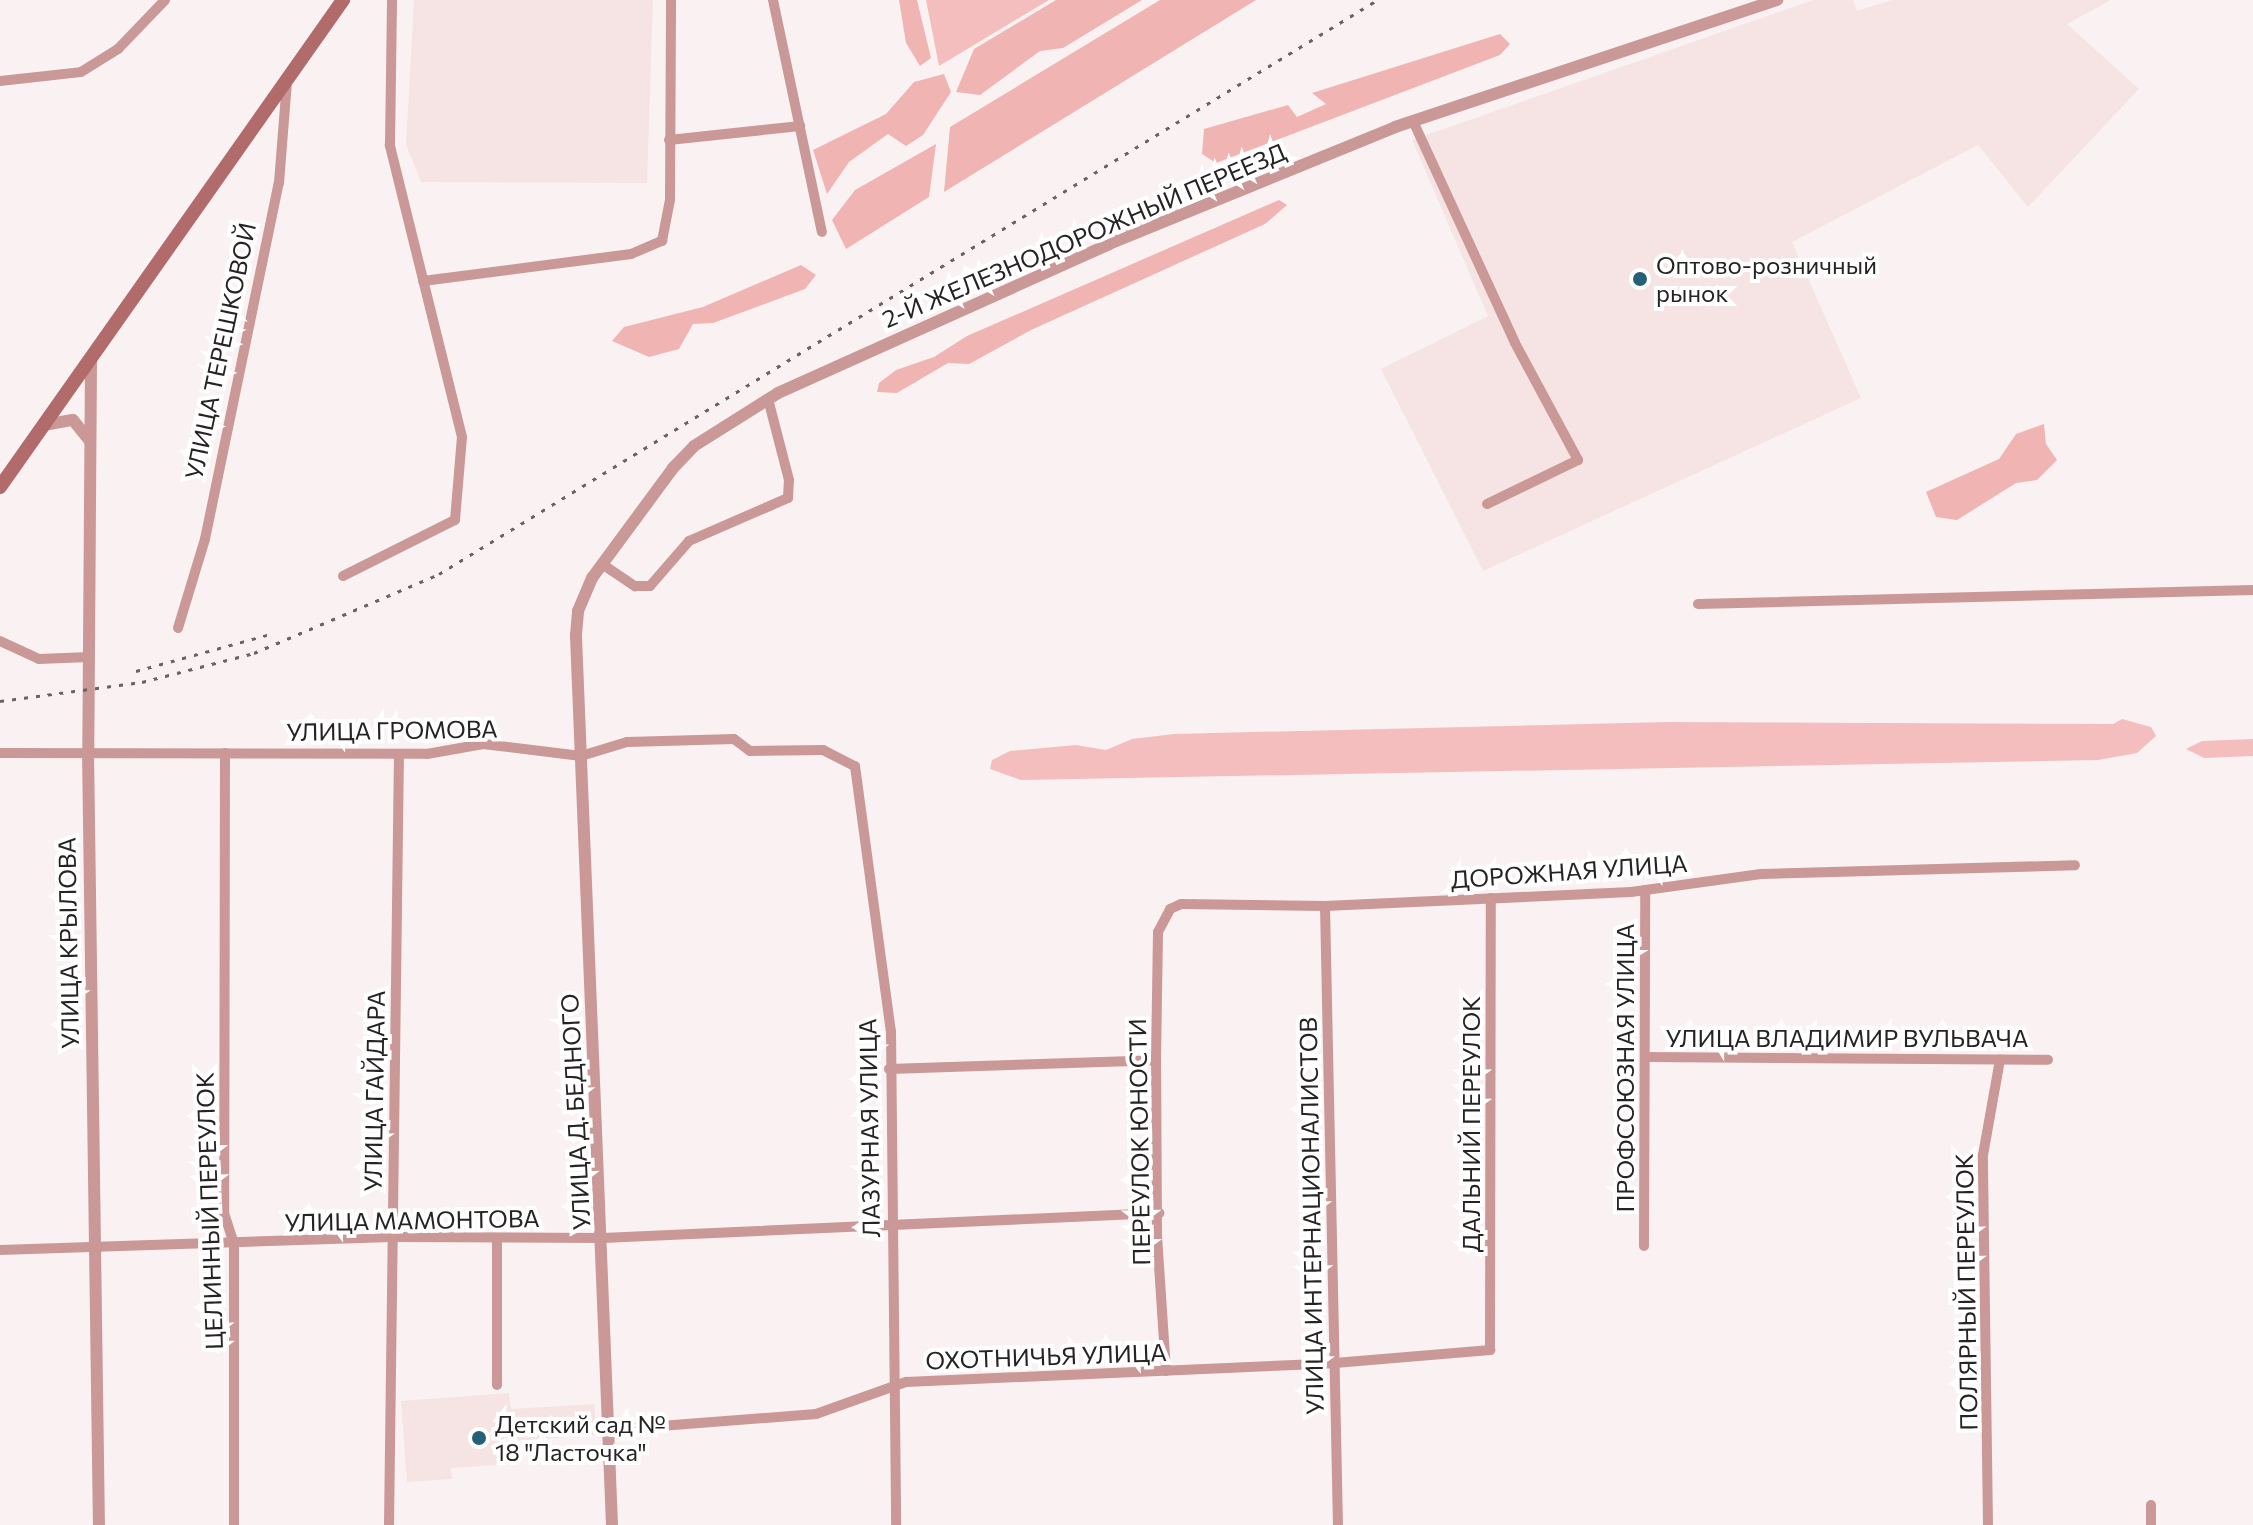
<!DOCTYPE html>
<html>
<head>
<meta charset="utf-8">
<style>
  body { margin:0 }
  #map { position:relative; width:2253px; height:1525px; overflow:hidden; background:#faf2f2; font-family:Commissioner,sans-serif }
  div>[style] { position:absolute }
  .built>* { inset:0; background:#f5e4e3 }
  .green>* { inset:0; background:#f3bebd }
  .forest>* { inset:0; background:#f0b4b2 }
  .minor>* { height:10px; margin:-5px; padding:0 5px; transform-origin:5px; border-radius:5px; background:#c99897 }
  .tertiary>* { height:12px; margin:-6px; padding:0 6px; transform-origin:6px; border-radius:6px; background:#c99897 }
  .secondary>* { height:14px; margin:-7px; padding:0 7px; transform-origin:7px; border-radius:7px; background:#b06b6a }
  .rail>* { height:3px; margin-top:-1.5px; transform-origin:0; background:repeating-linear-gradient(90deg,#696464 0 4px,transparent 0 12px) }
  .dots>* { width:22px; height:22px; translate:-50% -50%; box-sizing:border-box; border:4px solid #fff; border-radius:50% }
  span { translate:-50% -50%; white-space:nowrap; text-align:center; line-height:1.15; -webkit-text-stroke:8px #fff; paint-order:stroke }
  .street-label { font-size:24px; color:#262323 }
  .poi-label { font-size:24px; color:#262323 }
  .left { translate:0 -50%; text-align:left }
</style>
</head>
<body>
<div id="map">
  <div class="built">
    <i style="clip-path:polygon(414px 0,653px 0,647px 183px,421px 182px,406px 145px)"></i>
    <i style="clip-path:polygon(1813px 0,1853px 0,1857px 11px,1892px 0,2111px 0,2067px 24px,2139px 89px,2028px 207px,1978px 145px,1792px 242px,1861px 398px,1483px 571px,1381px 369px,1488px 316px,1412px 140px)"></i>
    <i style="clip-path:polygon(509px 1393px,511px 1409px,594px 1404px,597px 1435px,511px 1441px,512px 1464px,451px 1468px,452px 1479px,407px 1482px,401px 1401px)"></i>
  </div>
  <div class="green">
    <i style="clip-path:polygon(926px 0,1049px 0,939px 66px)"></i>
    <i style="clip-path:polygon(2122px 719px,2151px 727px,2156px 736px,2137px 753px,2098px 760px,1021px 780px,990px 769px,992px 760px,1010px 751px,1076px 745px,1106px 750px,1132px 739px,1174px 734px,1668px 722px,2113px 724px)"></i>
    <i style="clip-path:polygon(2253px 739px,2253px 756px,2204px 758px,2186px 749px,2202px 741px)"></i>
  </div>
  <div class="forest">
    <i style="clip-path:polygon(899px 0,917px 0,931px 58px,920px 66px,906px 43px)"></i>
    <i style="clip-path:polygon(1056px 0,1142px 0,1063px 48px,1040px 51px,980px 95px,956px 92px,974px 49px)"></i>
    <i style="clip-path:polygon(1160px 0,1256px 0,944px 192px,950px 127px)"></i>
    <i style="clip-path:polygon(1500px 34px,1510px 44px,1500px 55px,1216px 163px,1202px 154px,1204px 129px,1288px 105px,1297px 117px,1326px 104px,1312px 93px)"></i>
    <i style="clip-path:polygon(944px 74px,951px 92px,923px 135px,906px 146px,888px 134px,849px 162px,827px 194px,813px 150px,886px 114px,914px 82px)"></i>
    <i style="clip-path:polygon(936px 144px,929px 197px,846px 249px,832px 220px,855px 190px)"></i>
    <i style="clip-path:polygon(1279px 200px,1287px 205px,1265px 224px,1031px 330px,969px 364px,948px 363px,897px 393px,877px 392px,879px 383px,896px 370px,934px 357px,967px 336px)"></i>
    <i style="clip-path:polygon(801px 265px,816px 275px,805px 289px,713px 323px,693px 324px,679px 349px,649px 357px,612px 341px,624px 327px,703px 307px)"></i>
    <i style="clip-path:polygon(2044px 424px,2046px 444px,2057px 460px,2037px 480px,2016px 483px,1957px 520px,1936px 517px,1926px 492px,1999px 459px,2016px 434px)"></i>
  </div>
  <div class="minor">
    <i style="left:773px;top:0;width:237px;rotate:78.1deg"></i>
    <i style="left:0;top:81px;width:81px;rotate:-6.3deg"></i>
    <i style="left:81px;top:72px;width:44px;rotate:-31.9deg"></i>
    <i style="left:118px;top:49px;width:68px;rotate:-46.2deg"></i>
    <i style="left:1413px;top:121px;width:244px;rotate:65.3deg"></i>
    <i style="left:1515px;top:343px;width:133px;rotate:61.7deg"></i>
    <i style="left:1578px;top:460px;width:101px;rotate:154.2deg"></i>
    <i style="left:669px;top:140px;width:132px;rotate:-6.1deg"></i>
    <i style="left:423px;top:281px;width:210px;rotate:-7.4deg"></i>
    <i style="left:631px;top:254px;width:34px;rotate:-23deg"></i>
    <i style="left:662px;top:241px;width:42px;rotate:-79deg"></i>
    <i style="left:670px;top:200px;width:200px;rotate:-89.7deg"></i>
    <i style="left:602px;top:564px;width:40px;rotate:34deg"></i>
    <i style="left:635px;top:586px;width:15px"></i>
    <i style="left:650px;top:586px;width:60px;rotate:-49.1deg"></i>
    <i style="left:689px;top:541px;width:108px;rotate:-23.5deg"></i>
    <i style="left:788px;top:498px;width:18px;rotate:-87deg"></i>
    <i style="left:789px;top:480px;width:84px;rotate:-104.5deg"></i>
    <i style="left:343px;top:576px;width:125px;rotate:-26.6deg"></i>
    <i style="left:455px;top:520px;width:83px;rotate:-85.2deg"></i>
    <i style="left:462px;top:437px;width:301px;rotate:-103.9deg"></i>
    <i style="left:390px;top:145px;width:145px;rotate:-89.2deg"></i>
    <i style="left:1698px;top:604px;width:555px;rotate:-1.44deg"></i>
    <i style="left:178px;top:628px;width:93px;rotate:-73.1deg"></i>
    <i style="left:205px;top:539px;width:364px;rotate:-78.3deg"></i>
    <i style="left:279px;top:183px;width:101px;rotate:-85.5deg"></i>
    <i style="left:0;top:641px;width:43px;rotate:24.8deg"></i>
    <i style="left:39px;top:659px;width:50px;rotate:-2.3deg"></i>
    <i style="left:0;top:753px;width:427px;rotate:0.1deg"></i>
    <i style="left:427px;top:754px;width:57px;rotate:-10.1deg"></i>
    <i style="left:483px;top:744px;width:99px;rotate:7deg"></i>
    <i style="left:581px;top:756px;width:48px;rotate:-16.9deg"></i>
    <i style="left:627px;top:742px;width:107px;rotate:-1.6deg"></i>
    <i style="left:734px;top:739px;width:20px;rotate:37deg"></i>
    <i style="left:750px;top:751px;width:73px;rotate:-0.8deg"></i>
    <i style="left:823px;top:750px;width:36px;rotate:27deg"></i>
    <i style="left:855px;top:766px;width:267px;rotate:82.3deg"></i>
    <i style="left:891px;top:1031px;width:494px;rotate:89.4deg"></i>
    <i style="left:225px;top:753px;width:460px;rotate:90.1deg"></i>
    <i style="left:224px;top:1213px;width:33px;rotate:72deg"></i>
    <i style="left:234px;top:1244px;width:281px;rotate:90deg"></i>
    <i style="left:1325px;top:906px;width:619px;rotate:88.8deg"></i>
    <i style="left:1645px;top:1057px;width:403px;rotate:0.4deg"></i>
    <i style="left:889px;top:1069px;width:267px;rotate:-1.9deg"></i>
    <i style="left:497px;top:1239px;width:146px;rotate:90deg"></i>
    <i style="left:1644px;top:1246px;width:356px;rotate:-89.8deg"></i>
    <i style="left:0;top:1250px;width:392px;rotate:-1.9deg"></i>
    <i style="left:392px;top:1237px;width:211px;rotate:0.3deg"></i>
    <i style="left:603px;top:1238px;width:557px;rotate:-2.57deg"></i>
    <i style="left:1166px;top:1371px;width:135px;rotate:-93.8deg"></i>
    <i style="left:1157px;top:1236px;width:176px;rotate:-90.3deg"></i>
    <i style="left:1156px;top:1060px;width:128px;rotate:-89.1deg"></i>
    <i style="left:1158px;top:932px;width:26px;rotate:-62deg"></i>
    <i style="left:1170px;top:909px;width:12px;rotate:-24deg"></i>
    <i style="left:1181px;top:904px;width:144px;rotate:0.8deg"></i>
    <i style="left:1325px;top:906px;width:306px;rotate:-2.6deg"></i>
    <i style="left:1631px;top:892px;width:131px;rotate:-7.9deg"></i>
    <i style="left:1761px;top:874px;width:314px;rotate:-1.6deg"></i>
    <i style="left:609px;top:1430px;width:208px;rotate:-4.4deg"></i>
    <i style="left:816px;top:1414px;width:96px;rotate:-19.6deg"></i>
    <i style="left:906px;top:1382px;width:429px;rotate:-2.5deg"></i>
    <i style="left:1335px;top:1363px;width:156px;rotate:-4.8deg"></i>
    <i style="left:1490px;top:1350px;width:452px;rotate:-89.9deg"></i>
    <i style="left:389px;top:1525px;width:771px;rotate:-89.26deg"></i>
    <i style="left:1988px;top:1525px;width:370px;rotate:-90.8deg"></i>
    <i style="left:1983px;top:1155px;width:97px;rotate:-79.9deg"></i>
    <i style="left:2151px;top:1525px;width:20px;rotate:-90deg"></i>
  </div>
  <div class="tertiary">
    <i style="left:91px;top:361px;width:390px;rotate:90.4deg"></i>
    <i style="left:88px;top:751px;width:774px;rotate:89.19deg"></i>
    <i style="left:44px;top:425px;width:29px;rotate:-10deg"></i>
    <i style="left:73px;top:420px;width:26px;rotate:51deg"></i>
    <i style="left:612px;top:1525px;width:891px;rotate:-92.32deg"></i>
    <i style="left:576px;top:635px;width:24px;rotate:-85deg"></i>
    <i style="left:578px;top:611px;width:36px;rotate:-67deg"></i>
    <i style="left:592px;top:578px;width:137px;rotate:-53.6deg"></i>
    <i style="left:673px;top:468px;width:30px;rotate:-46deg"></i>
    <i style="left:694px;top:446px;width:99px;rotate:-32.2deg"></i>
    <i style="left:778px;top:393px;width:363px;rotate:-24.2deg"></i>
    <i style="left:1109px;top:244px;width:309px;rotate:-22.2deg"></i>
    <i style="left:1395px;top:127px;width:403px;rotate:-18.4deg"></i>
  </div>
  <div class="secondary">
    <i style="left:0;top:487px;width:596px;rotate:-54.84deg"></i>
  </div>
  <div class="rail">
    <i style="left:136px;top:671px;width:139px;rotate:-15.4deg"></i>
    <i style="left:0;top:701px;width:143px;rotate:-7.6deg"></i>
    <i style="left:142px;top:682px;width:116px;rotate:-14.5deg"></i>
    <i style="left:254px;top:653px;width:201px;rotate:-23.1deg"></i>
    <i style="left:439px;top:574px;width:1100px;rotate:-31.46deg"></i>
  </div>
  <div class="dots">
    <i style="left:1640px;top:279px;background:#265f78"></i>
    <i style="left:479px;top:1438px;background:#265f78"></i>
  </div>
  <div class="street-label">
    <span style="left:1084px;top:235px;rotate:-23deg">2-Й ЖЕЛЕЗНОДОРОЖНЫЙ ПЕРЕЕЗД</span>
    <span style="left:220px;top:351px;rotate:-78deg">УЛИЦА ТЕРЕШКОВОЙ</span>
    <span style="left:392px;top:730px;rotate:-1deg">УЛИЦА ГРОМОВА</span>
    <span style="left:1569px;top:871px;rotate:-4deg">ДОРОЖНАЯ УЛИЦА</span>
    <span style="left:68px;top:943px;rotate:-91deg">УЛИЦА КРЫЛОВА</span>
    <span style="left:1847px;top:1038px">УЛИЦА ВЛАДИМИР ВУЛЬВАЧА</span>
    <span style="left:1625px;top:1068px;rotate:-90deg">ПРОФСОЮЗНАЯ УЛИЦА</span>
    <span style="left:374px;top:1091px;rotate:-89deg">УЛИЦА ГАЙДАРА</span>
    <span style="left:575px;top:1112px;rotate:-93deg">УЛИЦА Д. БЕДНОГО</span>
    <span style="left:1471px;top:1124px;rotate:-90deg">ДАЛЬНИЙ ПЕРЕУЛОК</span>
    <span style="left:869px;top:1128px;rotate:-91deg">ЛАЗУРНАЯ УЛИЦА</span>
    <span style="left:1139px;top:1142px;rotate:-91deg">ПЕРЕУЛОК ЮНОСТИ</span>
    <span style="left:209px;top:1211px;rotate:-92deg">ЦЕЛИННЫЙ ПЕРЕУЛОК</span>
    <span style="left:1311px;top:1216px;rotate:-91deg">УЛИЦА ИНТЕРНАЦИОНАЛИСТОВ</span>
    <span style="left:412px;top:1220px;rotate:-1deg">УЛИЦА МАМОНТОВА</span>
    <span style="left:1966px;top:1292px;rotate:-91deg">ПОЛЯРНЫЙ ПЕРЕУЛОК</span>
    <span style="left:1046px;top:1356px;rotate:-2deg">ОХОТНИЧЬЯ УЛИЦА</span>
  </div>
  <div class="poi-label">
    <span class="left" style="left:1656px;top:279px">Оптово-розничный<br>рынок</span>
    <span class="left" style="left:495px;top:1438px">Детский сад №<br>18 "Ласточка"</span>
  </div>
</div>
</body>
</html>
